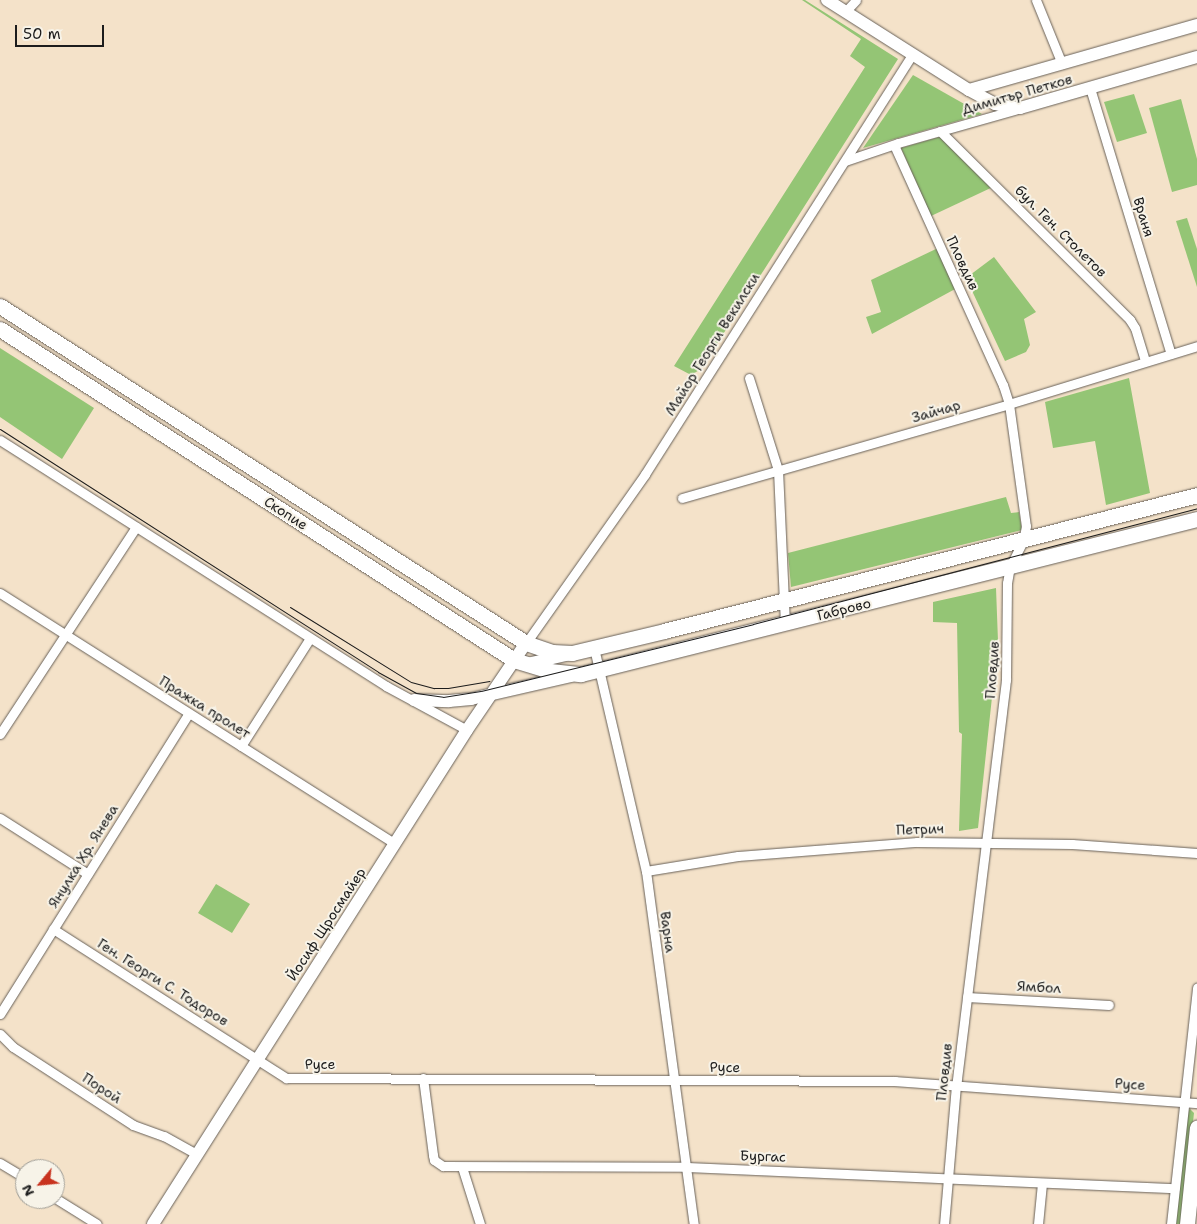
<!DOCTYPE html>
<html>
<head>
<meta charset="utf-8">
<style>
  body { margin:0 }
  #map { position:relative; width:1197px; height:1224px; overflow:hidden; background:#f4e2c9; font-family:"Shantell Sans",sans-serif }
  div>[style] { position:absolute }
  .green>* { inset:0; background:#94c575 }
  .roads { filter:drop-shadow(0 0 1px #686159) drop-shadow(0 0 1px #686159) }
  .street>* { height:9px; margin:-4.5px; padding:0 4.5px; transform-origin:4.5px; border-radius:4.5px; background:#fff }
  .secondary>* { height:12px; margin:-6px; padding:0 6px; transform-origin:6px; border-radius:6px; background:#fff }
  .primary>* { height:15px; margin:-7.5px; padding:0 7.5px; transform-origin:7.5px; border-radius:7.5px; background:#fff }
  .tram>* { height:1px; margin:-0.5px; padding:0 0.5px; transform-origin:0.5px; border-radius:0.5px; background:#1c1c1c }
  span { translate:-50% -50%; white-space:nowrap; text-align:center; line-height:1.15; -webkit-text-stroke:4px #f7f3e8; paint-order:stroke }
  .street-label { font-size:14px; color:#1c1c1c }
  .north { position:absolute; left:15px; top:1159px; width:50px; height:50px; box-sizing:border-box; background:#f7f3e8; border:1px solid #9f9d96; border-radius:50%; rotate:242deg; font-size:14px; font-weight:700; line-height:20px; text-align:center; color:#1c1c1c }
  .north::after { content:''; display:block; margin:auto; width:18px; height:22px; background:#c8321e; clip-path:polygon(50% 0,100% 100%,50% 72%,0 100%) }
  .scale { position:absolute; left:15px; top:25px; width:89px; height:22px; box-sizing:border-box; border:2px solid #1c1c1c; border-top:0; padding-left:6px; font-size:15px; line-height:18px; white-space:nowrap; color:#1c1c1c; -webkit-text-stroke:4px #f7f3e8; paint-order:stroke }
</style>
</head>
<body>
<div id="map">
  <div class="green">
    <i style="clip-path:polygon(802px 0,805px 0,898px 59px,701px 369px,691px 375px,674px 366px,865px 67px,850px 56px,861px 39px)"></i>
    <i style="clip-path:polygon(913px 75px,982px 114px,863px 148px)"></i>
    <i style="clip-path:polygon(1134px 94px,1147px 133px,1117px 142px,1104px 102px)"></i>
    <i style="clip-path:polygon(1181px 99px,1197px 159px,1197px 185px,1172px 192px,1149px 108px)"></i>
    <i style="clip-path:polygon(939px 137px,952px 143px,995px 186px,931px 216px,901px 148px)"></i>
    <i style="clip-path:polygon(1187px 218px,1197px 249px,1197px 287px,1176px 221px)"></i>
    <i style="clip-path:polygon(938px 248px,957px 288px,872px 334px,866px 317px,881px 312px,871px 280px)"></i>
    <i style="clip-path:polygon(994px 257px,1036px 312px,1024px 319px,1030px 345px,1026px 352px,1005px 361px,966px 278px)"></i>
    <i style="clip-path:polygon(0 348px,94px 408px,62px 459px,0 417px)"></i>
    <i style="clip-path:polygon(1129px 378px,1150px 493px,1106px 505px,1095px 441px,1053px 448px,1045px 402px)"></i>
    <i style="clip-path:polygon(1006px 497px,1011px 513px,1019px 512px,1022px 530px,791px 587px,788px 553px)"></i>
    <i style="clip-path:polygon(996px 588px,998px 641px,978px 828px,959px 831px,962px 734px,959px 732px,957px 623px,933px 622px,933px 602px)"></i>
    <i style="clip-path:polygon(216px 884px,250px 904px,232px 933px,198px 913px)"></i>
    <i style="clip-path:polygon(1190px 1109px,1194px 1113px,1181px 1224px,1175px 1224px,1187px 1112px)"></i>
  </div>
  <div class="roads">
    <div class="street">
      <i style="left:1036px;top:0;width:69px;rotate:67.9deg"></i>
      <i style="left:845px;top:12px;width:16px;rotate:-47deg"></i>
      <i style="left:1090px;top:88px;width:278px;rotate:73.1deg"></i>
      <i style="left:940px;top:131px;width:268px;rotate:44.8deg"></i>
      <i style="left:1130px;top:320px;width:9px;rotate:58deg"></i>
      <i style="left:1135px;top:328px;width:34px;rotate:73deg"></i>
      <i style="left:894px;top:145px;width:264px;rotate:65.6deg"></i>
      <i style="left:1003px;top:385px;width:20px;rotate:72deg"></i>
      <i style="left:1009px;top:404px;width:123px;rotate:82.1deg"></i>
      <i style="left:1026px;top:526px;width:15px;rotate:101deg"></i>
      <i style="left:1023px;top:541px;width:28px;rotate:117deg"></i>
      <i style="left:1010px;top:566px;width:17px;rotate:100deg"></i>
      <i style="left:1007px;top:583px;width:97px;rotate:90.6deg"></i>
      <i style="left:1006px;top:680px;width:408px;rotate:97deg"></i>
      <i style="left:956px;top:1085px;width:140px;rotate:94.9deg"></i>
      <i style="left:845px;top:161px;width:56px;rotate:-18.8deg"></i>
      <i style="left:898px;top:143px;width:122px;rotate:-15.8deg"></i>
      <i style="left:749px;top:378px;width:96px;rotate:72.5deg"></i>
      <i style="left:778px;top:470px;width:154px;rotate:87.4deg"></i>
      <i style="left:0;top:440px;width:458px;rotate:32.5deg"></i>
      <i style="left:386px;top:686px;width:92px;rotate:28.5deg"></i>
      <i style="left:682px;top:498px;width:340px;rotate:-16deg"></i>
      <i style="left:1009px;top:404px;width:197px;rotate:-17.1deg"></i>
      <i style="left:0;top:593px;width:468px;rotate:32.4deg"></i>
      <i style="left:526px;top:643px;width:207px;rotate:-54.8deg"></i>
      <i style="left:645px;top:474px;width:498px;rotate:-57.5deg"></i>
      <i style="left:594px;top:648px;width:229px;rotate:76.9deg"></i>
      <i style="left:646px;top:871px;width:356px;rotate:82.3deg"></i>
      <i style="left:0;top:734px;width:248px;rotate:-56.7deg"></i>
      <i style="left:241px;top:746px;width:128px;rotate:-57.4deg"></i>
      <i style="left:0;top:818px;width:104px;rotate:32.5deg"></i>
      <i style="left:646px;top:871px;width:93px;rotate:-9.3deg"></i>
      <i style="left:738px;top:856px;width:180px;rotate:-4.5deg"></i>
      <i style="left:917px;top:842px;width:155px;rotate:0.7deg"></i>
      <i style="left:1072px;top:844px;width:125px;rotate:4.1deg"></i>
      <i style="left:53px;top:929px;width:277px;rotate:32.6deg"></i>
      <i style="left:286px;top:1078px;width:609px;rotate:0.28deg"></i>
      <i style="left:895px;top:1081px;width:303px;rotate:4.2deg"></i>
      <i style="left:967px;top:997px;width:142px;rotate:3.2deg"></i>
      <i style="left:0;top:1014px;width:355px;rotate:-57.9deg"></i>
      <i style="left:0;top:1034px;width:18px;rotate:45deg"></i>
      <i style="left:13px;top:1047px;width:143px;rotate:33deg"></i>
      <i style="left:133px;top:1125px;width:33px;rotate:20deg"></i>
      <i style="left:164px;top:1136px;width:38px;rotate:29deg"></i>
      <i style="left:423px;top:1078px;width:78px;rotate:82.6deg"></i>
      <i style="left:433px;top:1155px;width:5px;rotate:79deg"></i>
      <i style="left:434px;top:1160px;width:11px;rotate:34deg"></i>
      <i style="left:443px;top:1166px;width:244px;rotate:0.2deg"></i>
      <i style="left:687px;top:1167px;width:488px;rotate:2.5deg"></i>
      <i style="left:0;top:1163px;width:29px;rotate:31deg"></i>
      <i style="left:462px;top:1167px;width:60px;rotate:72.5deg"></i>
      <i style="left:55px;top:1198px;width:49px;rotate:31.8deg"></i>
      <i style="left:1038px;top:1224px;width:41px;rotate:-84.4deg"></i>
      <i style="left:1171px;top:1224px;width:238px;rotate:-83.7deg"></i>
    </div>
    <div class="secondary">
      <i style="left:827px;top:0;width:168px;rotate:32.4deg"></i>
      <i style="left:969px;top:90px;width:30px;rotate:28deg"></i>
      <i style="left:995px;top:104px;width:13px;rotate:13deg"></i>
      <i style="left:1008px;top:107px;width:12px;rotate:5deg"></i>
      <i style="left:1020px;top:108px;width:184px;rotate:-16.1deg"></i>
      <i style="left:969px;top:90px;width:237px;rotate:-15.9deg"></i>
      <i style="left:527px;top:664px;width:40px;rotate:-13deg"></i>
      <i style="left:414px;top:700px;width:35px;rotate:2deg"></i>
      <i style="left:449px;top:701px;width:22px;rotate:-5deg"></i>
      <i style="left:471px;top:699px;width:103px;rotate:-13deg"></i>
      <i style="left:153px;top:1224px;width:585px;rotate:-57.56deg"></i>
      <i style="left:467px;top:730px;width:105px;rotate:-55.9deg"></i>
    </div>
    <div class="primary">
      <i style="left:0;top:306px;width:625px;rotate:32.65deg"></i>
      <i style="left:526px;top:643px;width:28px;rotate:19deg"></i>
      <i style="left:552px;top:652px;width:20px;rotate:3deg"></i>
      <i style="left:572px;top:653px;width:95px;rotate:-13.4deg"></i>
      <i style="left:664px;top:631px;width:550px;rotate:-14.31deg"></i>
      <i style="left:0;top:329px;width:611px;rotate:32.78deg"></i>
      <i style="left:514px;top:660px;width:38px;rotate:17deg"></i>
      <i style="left:550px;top:671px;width:31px;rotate:6deg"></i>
      <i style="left:581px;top:674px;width:635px;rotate:-14.12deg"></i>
      <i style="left:1187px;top:1224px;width:97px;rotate:-84.1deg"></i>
    </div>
  </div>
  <div class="tram">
    <i style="left:0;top:429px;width:449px;rotate:32.7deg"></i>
    <i style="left:378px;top:672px;width:43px;rotate:28.9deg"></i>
    <i style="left:416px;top:693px;width:27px;rotate:8deg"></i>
    <i style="left:443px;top:697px;width:38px;rotate:-9deg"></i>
    <i style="left:481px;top:691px;width:280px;rotate:-13.8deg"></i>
    <i style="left:753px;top:624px;width:459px;rotate:-14.6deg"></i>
    <i style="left:290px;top:607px;width:142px;rotate:31.8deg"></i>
    <i style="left:411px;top:682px;width:24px;rotate:15deg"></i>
    <i style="left:434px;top:688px;width:14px"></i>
    <i style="left:448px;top:688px;width:42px;rotate:-9.7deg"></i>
  </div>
  <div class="street-label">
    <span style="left:1017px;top:94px;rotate:-16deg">Димитър Петков</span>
    <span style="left:1144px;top:217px;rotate:73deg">Враня</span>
    <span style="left:1061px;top:231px;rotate:45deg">бул. Ген. Столетов</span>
    <span style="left:963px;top:263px;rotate:65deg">Пловдив</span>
    <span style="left:712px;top:344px;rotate:-58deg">Майор Георги Векилски</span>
    <span style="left:936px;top:411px;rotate:-16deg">Зайчар</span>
    <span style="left:286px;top:513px;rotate:33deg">Скопие</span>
    <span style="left:844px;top:609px;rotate:-14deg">Габрово</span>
    <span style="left:992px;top:670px;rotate:-86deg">Пловдив</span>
    <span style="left:205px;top:707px;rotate:32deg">Пражка пролет</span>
    <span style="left:920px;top:829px;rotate:-2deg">Петрич</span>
    <span style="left:83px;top:856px;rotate:-58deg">Янулка Хр. Янева</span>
    <span style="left:326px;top:924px;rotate:-57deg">Йосиф Щросмайер</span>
    <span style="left:668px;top:932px;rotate:82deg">Варна</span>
    <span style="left:163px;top:982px;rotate:32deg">Ген. Георги С. Тодоров</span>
    <span style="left:1039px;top:987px;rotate:3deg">Ямбол</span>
    <span style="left:320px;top:1064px">Русе</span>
    <span style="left:725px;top:1067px;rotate:1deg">Русе</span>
    <span style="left:944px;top:1072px;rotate:-84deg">Пловдив</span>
    <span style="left:1130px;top:1084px;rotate:4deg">Русе</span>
    <span style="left:102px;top:1088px;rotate:33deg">Порой</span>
    <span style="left:763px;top:1156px;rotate:2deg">Бургас</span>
  </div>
  <div class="north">N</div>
  <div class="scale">50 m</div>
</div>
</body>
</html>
